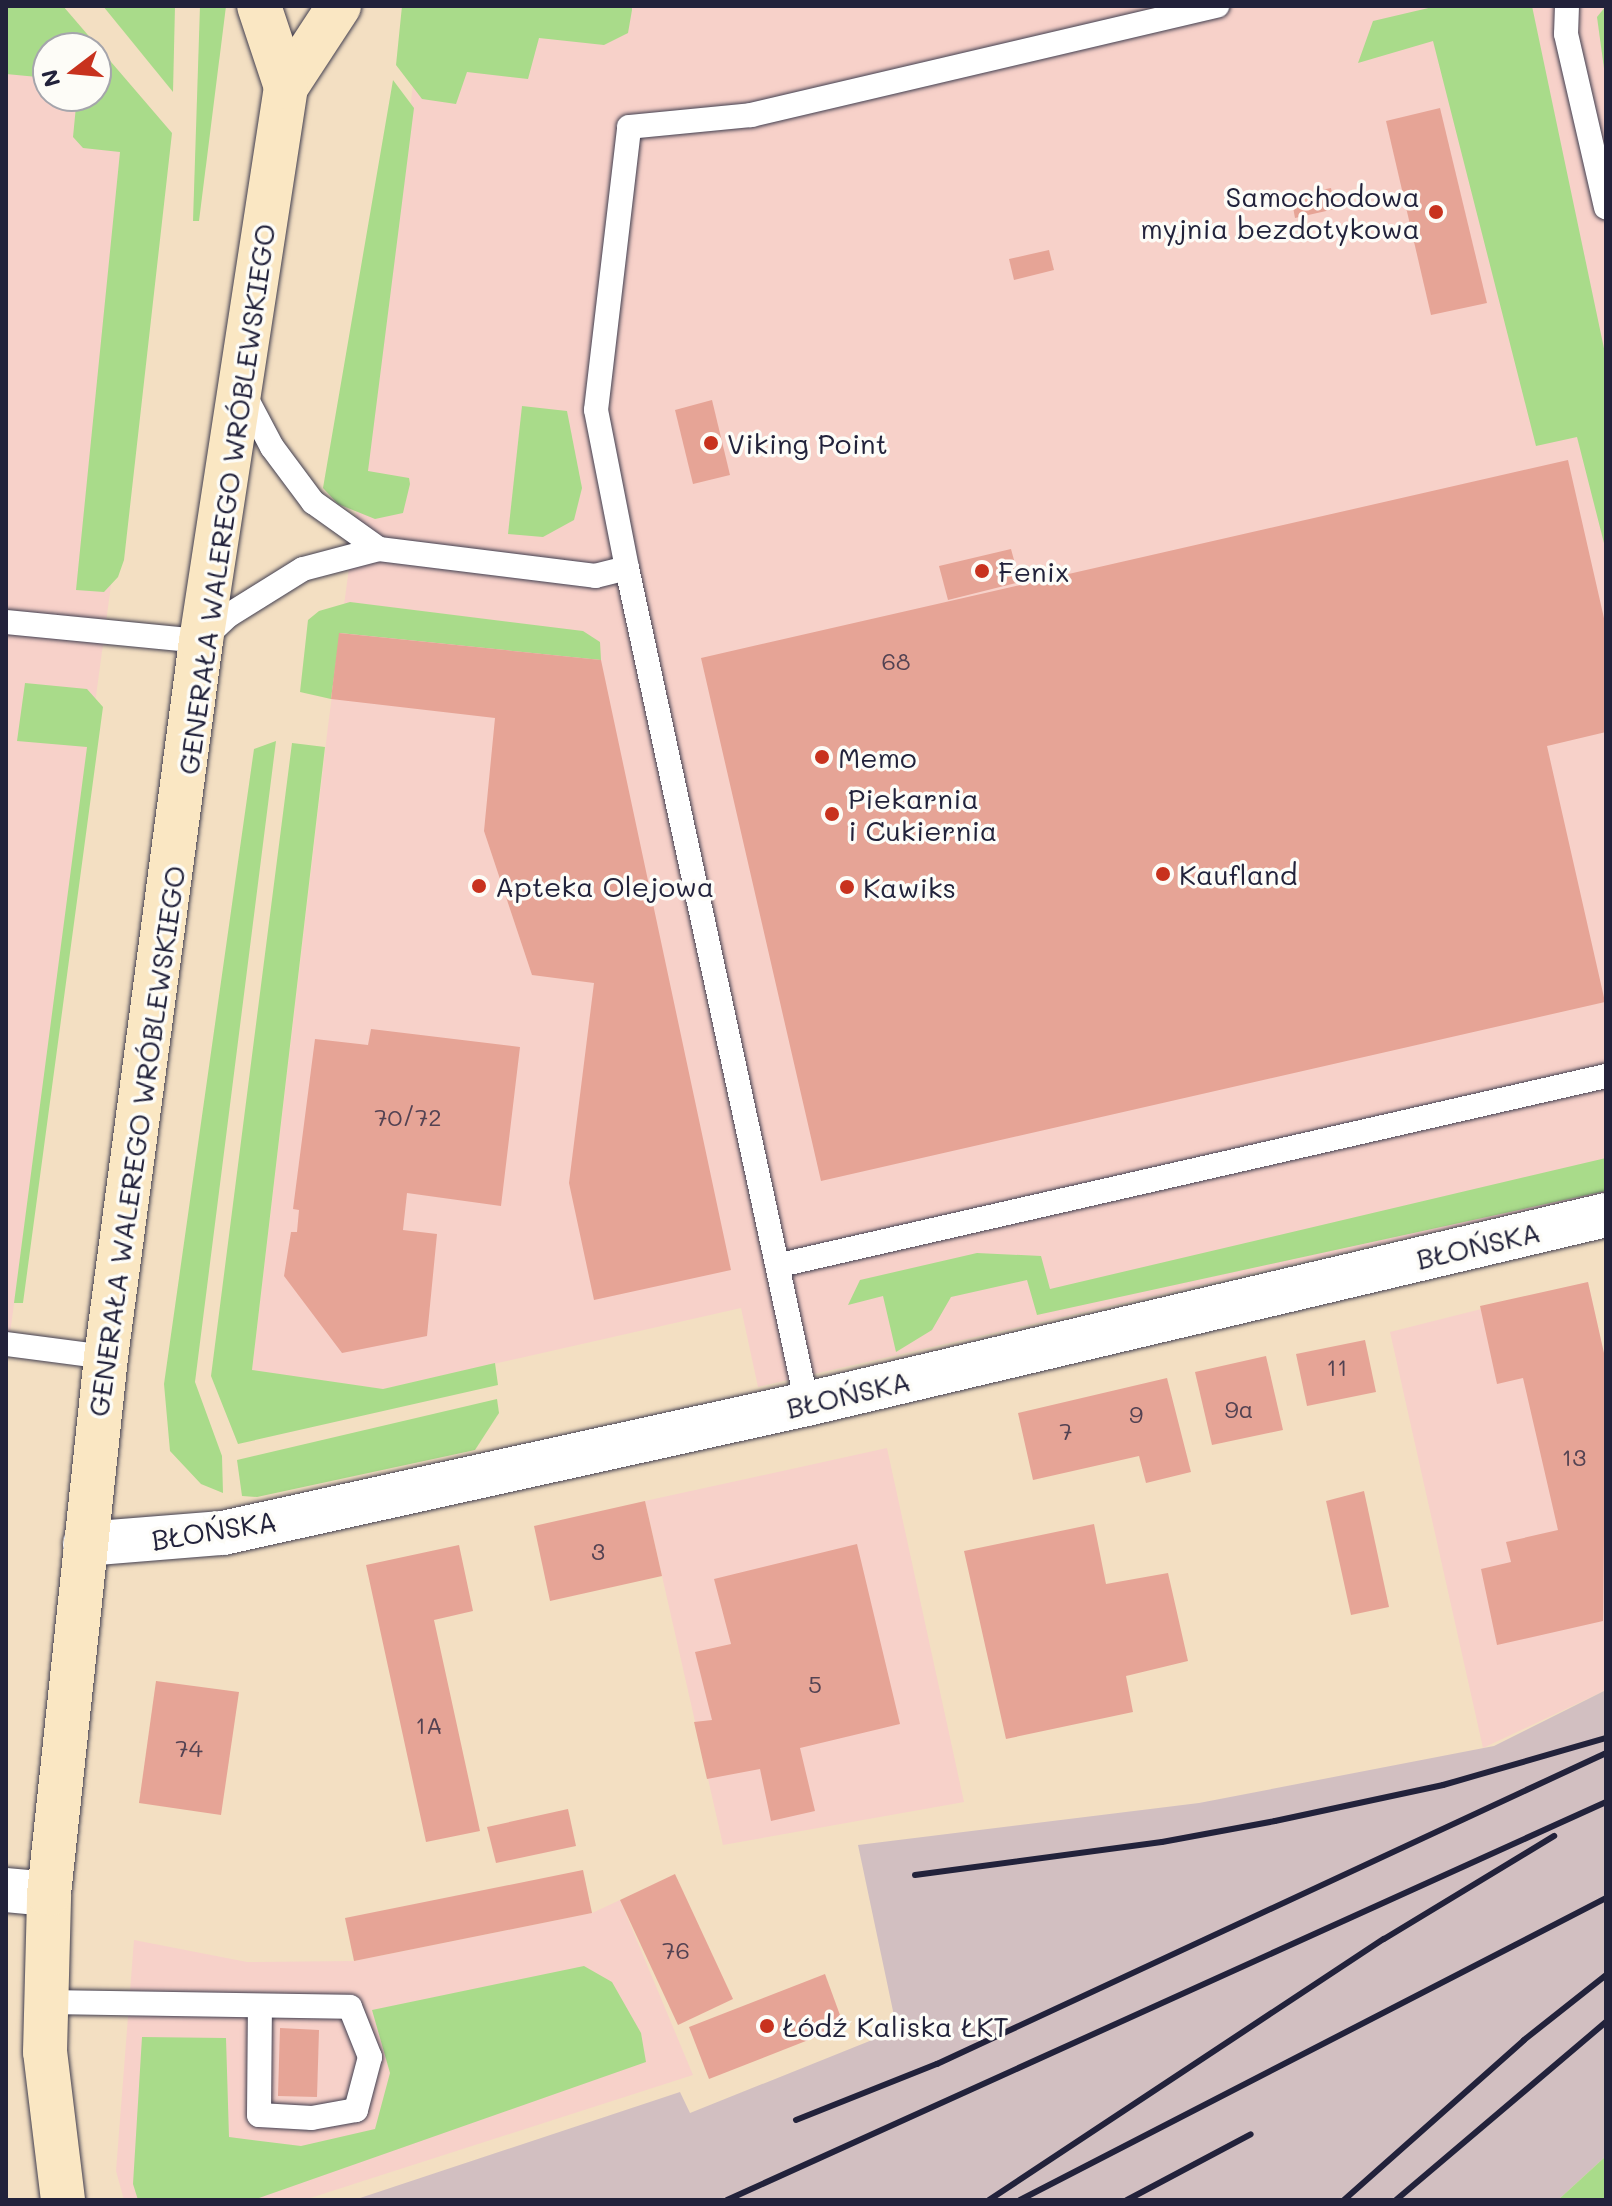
<!DOCTYPE html>
<html>
<head>
<meta charset="utf-8">
<style>
  body { margin:0 }
  #map { position:relative; width:1612px; height:2206px; overflow:hidden; background:#f3dfc2; font-family:Mali,sans-serif }
  div>[style] { position:absolute }
  .built>* { inset:0; background:#f7d1c9 }
  .industrial>* { inset:0; background:#d2bfc1 }
  .green>* { inset:0; background:#a9db8a }
  .building>* { inset:0; background:#e6a496 }
  .roads { filter:drop-shadow(0 0 2px #413e4f) drop-shadow(0 0 2px #413e4f) }
  .lane>* { height:24px; margin:-12px; padding:0 12px; transform-origin:12px; border-radius:12px; background:#fff }
  .street>* { height:44px; margin:-22px; padding:0 22px; transform-origin:22px; border-radius:22px; background:#fff }
  .secondary>* { height:44px; margin:-22px; padding:0 22px; transform-origin:22px; border-radius:22px; background:#fae7c3 }
  .rail>* { height:6px; margin:-3px; padding:0 3px; transform-origin:3px; border-radius:3px; background:#22223b }
  .dots>* { width:22px; height:22px; translate:-50% -50%; box-sizing:border-box; border:4px solid #fdfcf7; border-radius:50% }
  span { translate:-50% -50%; white-space:nowrap; text-align:center; line-height:1.15; -webkit-text-stroke:7px #fdfcf7; paint-order:stroke }
  .number-label { font-size:24px; color:#534252 }
  .number-label span { -webkit-text-stroke-width:0 }
  .poi-label { font-size:28px; color:#22223b }
  .right { translate:-100% -50%; text-align:right }
  .left { translate:0 -50%; text-align:left }
  .street-label { font-size:28px; color:#22223b }
  .frame { position:absolute; inset:0; border:8px solid #22223b; pointer-events:none }
  .north { position:absolute; left:32px; top:32px; width:80px; height:80px; box-sizing:border-box; background:#fdfcf7; border:2px solid #a5a5ac; border-radius:50%; rotate:254deg; font-size:22px; font-weight:700; line-height:32px; text-align:center; color:#22223b }
  .north::after { content:''; display:block; margin:auto; width:28px; height:36px; background:#c8321e; clip-path:polygon(50% 0,100% 100%,50% 72%,0 100%) }
</style>
</head>
<body>
<div id="map">
  <div class="built">
    <i style="clip-path:polygon(evenodd,6px 6px,63px 6px,172px 133px,6px 1363px,6px 6px,48px 48px,96px 48px,96px 96px,48px 96px,48px 48px)"></i>
    <i style="clip-path:polygon(632px 6px,1606px 6px,1606px 1192px,758px 1387px,741px 1308px,383px 1389px,252px 1371px,328px 726px,423px 10px,629px 25px)"></i>
    <i style="clip-path:polygon(1588px 1282px,1606px 1364px,1606px 1690px,1483px 1748px,1390px 1332px)"></i>
    <i style="clip-path:polygon(887px 1448px,964px 1802px,723px 1845px,645px 1501px)"></i>
    <i style="clip-path:polygon(620px 1900px,693px 2075px,304px 2200px,124px 2200px,116px 2171px,134px 1940px,247px 1962px,354px 1961px,592px 1913px)"></i>
  </div>
  <div class="industrial">
    <i style="clip-path:polygon(1606px 1690px,1606px 2156px,1558px 2200px,354px 2200px,680px 2092px,690px 2113px,897px 2030px,858px 1845px,1199px 1803px,1494px 1746px)"></i>
  </div>
  <div class="green">
    <i style="clip-path:polygon(6px 6px,63px 6px,172px 133px,124px 560px,118px 577px,104px 592px,76px 590px,120px 152px,83px 148px,73px 137px,77px 96px,96px 96px,96px 48px,48px 48px,48px 78px,6px 74px)"></i>
    <i style="clip-path:polygon(103px 6px,175px 6px,173px 92px)"></i>
    <i style="clip-path:polygon(200px 6px,226px 6px,199px 221px,193px 221px)"></i>
    <i style="clip-path:polygon(402px 6px,632px 6px,632px 10px,628px 33px,604px 45px,539px 38px,528px 79px,467px 72px,456px 104px,422px 99px,396px 65px)"></i>
    <i style="clip-path:polygon(1437px 6px,1532px 6px,1606px 358px,1606px 551px,1577px 437px,1536px 446px,1433px 41px,1358px 63px,1373px 21px)"></i>
    <i style="clip-path:polygon(1606px 6px,1606px 83px,1597px 17px)"></i>
    <i style="clip-path:polygon(393px 80px,414px 108px,368px 471px,409px 478px,410px 484px,403px 513px,375px 519px,338px 504px,323px 488px)"></i>
    <i style="clip-path:polygon(522px 406px,567px 411px,582px 488px,574px 520px,543px 537px,508px 534px)"></i>
    <i style="clip-path:polygon(350px 602px,583px 631px,600px 642px,601px 660px,340px 633px,331px 699px,300px 692px,308px 620px,319px 611px)"></i>
    <i style="clip-path:polygon(25px 683px,87px 689px,103px 707px,23px 1303px,14px 1303px,87px 747px,17px 741px)"></i>
    <i style="clip-path:polygon(276px 741px,195px 1382px,222px 1456px,223px 1493px,201px 1484px,170px 1451px,164px 1384px,254px 749px)"></i>
    <i style="clip-path:polygon(292px 743px,325px 747px,252px 1370px,383px 1389px,495px 1363px,498px 1385px,238px 1444px,211px 1376px)"></i>
    <i style="clip-path:polygon(1606px 1158px,1606px 1191px,1037px 1315px,1027px 1280px,951px 1297px,932px 1330px,896px 1352px,883px 1296px,848px 1305px,860px 1280px,977px 1253px,1041px 1256px,1050px 1289px)"></i>
    <i style="clip-path:polygon(497px 1399px,499px 1413px,475px 1450px,257px 1497px,242px 1496px,237px 1460px)"></i>
    <i style="clip-path:polygon(584px 1966px,612px 1982px,641px 2033px,646px 2062px,253px 2200px,138px 2200px,133px 2184px,142px 2037px,226px 2038px,229px 2137px,301px 2146px,375px 2129px,390px 2073px,372px 2010px)"></i>
    <i style="clip-path:polygon(1606px 2156px,1606px 2200px,1558px 2200px)"></i>
  </div>
  <div class="building">
    <i style="clip-path:polygon(1440px 108px,1487px 303px,1431px 315px,1386px 121px)"></i>
    <i style="clip-path:polygon(1331px 188px,1335px 209px,1295px 218px,1291px 196px)"></i>
    <i style="clip-path:polygon(1049px 250px,1054px 270px,1014px 280px,1009px 259px)"></i>
    <i style="clip-path:polygon(712px 400px,730px 475px,693px 484px,675px 410px)"></i>
    <i style="clip-path:polygon(1568px 460px,1606px 627px,1606px 732px,1547px 746px,1605px 1002px,821px 1181px,701px 658px)"></i>
    <i style="clip-path:polygon(1011px 549px,1020px 582px,948px 600px,939px 566px)"></i>
    <i style="clip-path:polygon(339px 633px,601px 660px,731px 1270px,594px 1300px,569px 1183px,594px 983px,532px 975px,484px 831px,495px 718px,331px 699px)"></i>
    <i style="clip-path:polygon(371px 1029px,520px 1047px,501px 1206px,407px 1193px,403px 1230px,437px 1234px,427px 1336px,342px 1353px,284px 1276px,291px 1232px,297px 1232px,299px 1210px,293px 1209px,315px 1039px,368px 1045px)"></i>
    <i style="clip-path:polygon(1588px 1282px,1606px 1362px,1603px 1621px,1497px 1645px,1481px 1569px,1511px 1562px,1506px 1542px,1558px 1530px,1523px 1378px,1497px 1384px,1480px 1306px)"></i>
    <i style="clip-path:polygon(1365px 1340px,1376px 1392px,1307px 1406px,1296px 1354px)"></i>
    <i style="clip-path:polygon(1266px 1356px,1283px 1430px,1212px 1445px,1195px 1372px)"></i>
    <i style="clip-path:polygon(1167px 1378px,1191px 1472px,1146px 1483px,1139px 1456px,1033px 1480px,1018px 1413px)"></i>
    <i style="clip-path:polygon(1364px 1491px,1389px 1607px,1351px 1615px,1326px 1501px)"></i>
    <i style="clip-path:polygon(645px 1501px,662px 1576px,550px 1601px,534px 1526px)"></i>
    <i style="clip-path:polygon(1094px 1524px,1106px 1584px,1168px 1573px,1188px 1661px,1126px 1676px,1133px 1712px,1006px 1739px,964px 1551px)"></i>
    <i style="clip-path:polygon(857px 1544px,900px 1724px,800px 1748px,815px 1811px,771px 1821px,760px 1769px,707px 1779px,694px 1722px,712px 1720px,695px 1652px,731px 1644px,714px 1579px)"></i>
    <i style="clip-path:polygon(459px 1545px,473px 1611px,434px 1620px,480px 1831px,426px 1842px,366px 1565px)"></i>
    <i style="clip-path:polygon(156px 1681px,239px 1692px,221px 1815px,139px 1803px)"></i>
    <i style="clip-path:polygon(568px 1809px,576px 1846px,496px 1863px,487px 1827px)"></i>
    <i style="clip-path:polygon(583px 1870px,592px 1913px,354px 1961px,345px 1918px)"></i>
    <i style="clip-path:polygon(675px 1874px,733px 1999px,678px 2025px,620px 1900px)"></i>
    <i style="clip-path:polygon(825px 1974px,844px 2026px,709px 2079px,689px 2027px)"></i>
    <i style="clip-path:polygon(280px 2028px,319px 2030px,317px 2097px,278px 2096px)"></i>
  </div>
  <div class="roads">
    <div class="lane">
      <i style="left:1567px;top:6px;width:28px;rotate:92deg"></i>
      <i style="left:1566px;top:34px;width:178px;rotate:77deg"></i>
      <i style="left:243px;top:392px;width:62px;rotate:62.2deg"></i>
      <i style="left:272px;top:447px;width:69px;rotate:53.3deg"></i>
      <i style="left:313px;top:502px;width:81px;rotate:35.5deg"></i>
      <i style="left:627px;top:568px;width:161px;rotate:-101.1deg"></i>
      <i style="left:596px;top:410px;width:285px;rotate:-83.3deg"></i>
      <i style="left:629px;top:127px;width:123px;rotate:-5.6deg"></i>
      <i style="left:751px;top:115px;width:479px;rotate:-13.2deg"></i>
      <i style="left:6px;top:622px;width:196px;rotate:5.6deg"></i>
      <i style="left:201px;top:641px;width:38px;rotate:-43deg"></i>
      <i style="left:229px;top:615px;width:87px;rotate:-31.9deg"></i>
      <i style="left:303px;top:569px;width:79px;rotate:-14.7deg"></i>
      <i style="left:379px;top:549px;width:218px;rotate:7.1deg"></i>
      <i style="left:595px;top:576px;width:33px;rotate:-14deg"></i>
      <i style="left:627px;top:568px;width:855px;rotate:77.85deg"></i>
      <i style="left:780px;top:1265px;width:847px;rotate:-12.89deg"></i>
      <i style="left:6px;top:1344px;width:101px;rotate:7.4deg"></i>
      <i style="left:44px;top:2002px;width:306px;rotate:0.9deg"></i>
      <i style="left:350px;top:2007px;width:54px;rotate:68.2deg"></i>
      <i style="left:370px;top:2057px;width:55px;rotate:104.8deg"></i>
      <i style="left:356px;top:2110px;width:45px;rotate:169.7deg"></i>
      <i style="left:312px;top:2118px;width:53px;rotate:-176.8deg"></i>
      <i style="left:259px;top:2115px;width:108px;rotate:-89.5deg"></i>
    </div>
    <div class="street">
      <i style="left:85px;top:1544px;width:138px;rotate:-4.6deg"></i>
      <i style="left:223px;top:1533px;width:598px;rotate:-12.46deg"></i>
      <i style="left:807px;top:1404px;width:821px;rotate:-13.31deg"></i>
      <i style="left:6px;top:1890px;width:43px;rotate:5.3deg"></i>
    </div>
    <div class="secondary">
      <i style="left:286px;top:87px;width:97px;rotate:-56.8deg"></i>
      <i style="left:63px;top:2200px;width:149px;rotate:-96.9deg"></i>
      <i style="left:45px;top:2052px;width:158px;rotate:-88.5deg"></i>
      <i style="left:49px;top:1894px;width:540px;rotate:-83.94deg"></i>
      <i style="left:106px;top:1357px;width:722px;rotate:-82.44deg"></i>
      <i style="left:201px;top:641px;width:560px;rotate:-81.28deg"></i>
      <i style="left:286px;top:87px;width:85px;rotate:-108.4deg"></i>
    </div>
  </div>
  <div class="rail">
    <i style="left:915px;top:1875px;width:249px;rotate:-7.6deg"></i>
    <i style="left:1162px;top:1842px;width:115px;rotate:-10.5deg"></i>
    <i style="left:1275px;top:1821px;width:172px;rotate:-12.1deg"></i>
    <i style="left:1443px;top:1785px;width:170px;rotate:-16.1deg"></i>
    <i style="left:796px;top:2120px;width:152px;rotate:-21.7deg"></i>
    <i style="left:937px;top:2064px;width:738px;rotate:-24.93deg"></i>
    <i style="left:727px;top:2200px;width:965px;rotate:-24.36deg"></i>
    <i style="left:989px;top:2200px;width:473px;rotate:-33.5deg"></i>
    <i style="left:1384px;top:1939px;width:199px;rotate:-31.2deg"></i>
    <i style="left:1020px;top:2200px;width:659px;rotate:-27.26deg"></i>
    <i style="left:1127px;top:2200px;width:140px;rotate:-28deg"></i>
    <i style="left:1344px;top:2200px;width:241px;rotate:-41.6deg"></i>
    <i style="left:1524px;top:2040px;width:105px;rotate:-38.4deg"></i>
    <i style="left:1396px;top:2200px;width:275px;rotate:-40.3deg"></i>
  </div>
  <div class="dots">
    <i style="left:1436px;top:212px;background:#c8321e"></i>
    <i style="left:711px;top:443px;background:#c8321e"></i>
    <i style="left:982px;top:571px;background:#c8321e"></i>
    <i style="left:822px;top:757px;background:#c8321e"></i>
    <i style="left:832px;top:814px;background:#c8321e"></i>
    <i style="left:1163px;top:874px;background:#c8321e"></i>
    <i style="left:479px;top:886px;background:#c8321e"></i>
    <i style="left:847px;top:887px;background:#c8321e"></i>
    <i style="left:767px;top:2026px;background:#c8321e"></i>
  </div>
  <div class="number-label">
    <span style="left:896px;top:661px">68</span>
    <span style="left:408px;top:1117px">70/72</span>
    <span style="left:1337px;top:1367px">11</span>
    <span style="left:1239px;top:1409px">9a</span>
    <span style="left:1136px;top:1414px">9</span>
    <span style="left:1066px;top:1431px">7</span>
    <span style="left:1574px;top:1457px">13</span>
    <span style="left:598px;top:1551px">3</span>
    <span style="left:815px;top:1684px">5</span>
    <span style="left:429px;top:1725px">1A</span>
    <span style="left:189px;top:1748px">74</span>
    <span style="left:676px;top:1950px">76</span>
  </div>
  <div class="poi-label">
    <span class="right" style="left:1420px;top:212px">Samochodowa<br>myjnia bezdotykowa</span>
    <span class="left" style="left:727px;top:443px">Viking Point</span>
    <span class="left" style="left:998px;top:571px">Fenix</span>
    <span class="left" style="left:838px;top:757px">Memo</span>
    <span class="left" style="left:848px;top:814px">Piekarnia<br>i Cukiernia</span>
    <span class="left" style="left:1179px;top:874px">Kaufland</span>
    <span class="left" style="left:495px;top:886px">Apteka Olejowa</span>
    <span class="left" style="left:863px;top:887px">Kawiks</span>
    <span class="left" style="left:783px;top:2026px">Łódź Kaliska ŁKT</span>
  </div>
  <div class="street-label">
    <span style="left:226px;top:499px;rotate:-82deg">GENERAŁA WALEREGO WRÓBLEWSKIEGO</span>
    <span style="left:136px;top:1141px;rotate:-82deg">GENERAŁA WALEREGO WRÓBLEWSKIEGO</span>
    <span style="left:1478px;top:1245px;rotate:-13deg">BŁOŃSKA</span>
    <span style="left:848px;top:1394px;rotate:-13deg">BŁOŃSKA</span>
    <span style="left:214px;top:1530px;rotate:-9deg">BŁOŃSKA</span>
  </div>
  <div class="frame"></div>
  <div class="north">N</div>
</div>
</body>
</html>
